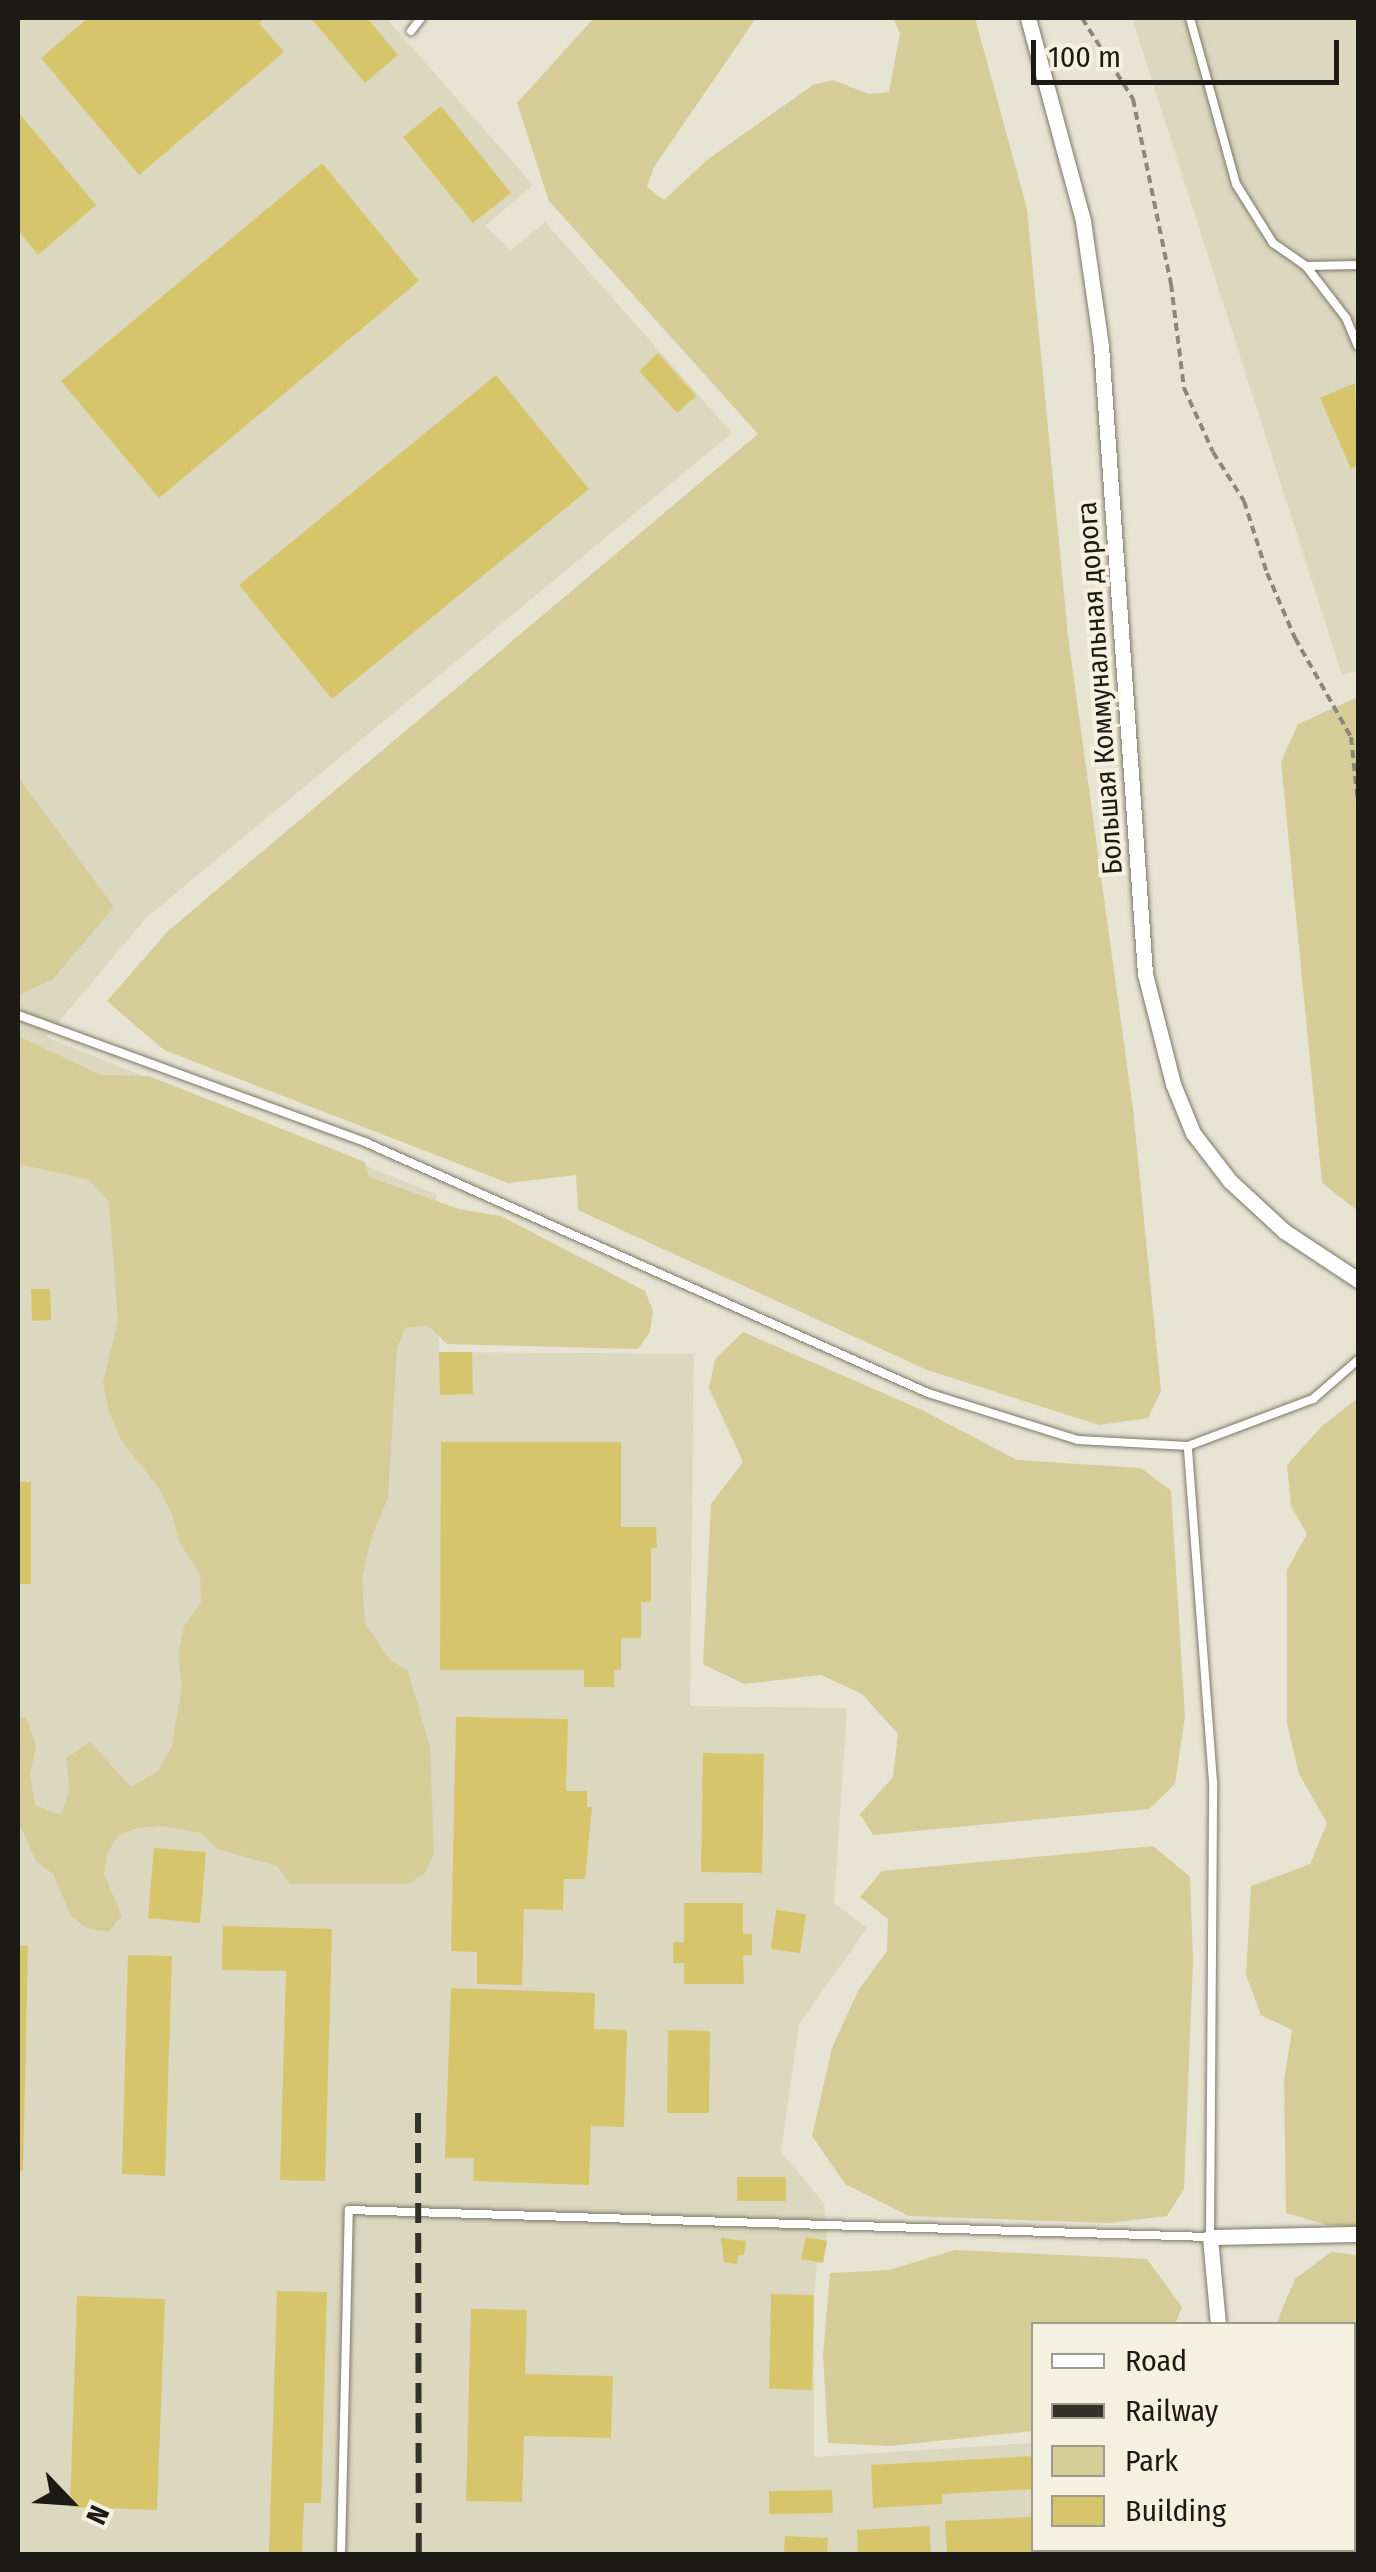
<!DOCTYPE html>
<html>
<head>
<meta charset="utf-8">
<style>
  body { margin:0 }
  #map { position:relative; width:1376px; height:2572px; overflow:hidden; background:#e7e4d3; font-family:"Fira Sans Condensed",sans-serif }
  div>[style] { position:absolute }
  .built>* { inset:0; background:#dcd8bf }
  .green>* { inset:0; background:#d5cc98 }
  .building>* { inset:0; background:#d6c56b }
  .path>* { height:4px; margin-top:-2px; transform-origin:0; background:repeating-linear-gradient(90deg,#8a887c 0 8px,transparent 0 13px) }
  .roads { filter:drop-shadow(0 0 2px #7b7869) drop-shadow(0 0 2px #7b7869) }
  .lane>* { height:8px; margin:-4px; padding:0 4px; transform-origin:4px; border-radius:4px; background:#fff }
  .street>* { height:15px; margin:-7.5px; padding:0 7.5px; transform-origin:7.5px; border-radius:7.5px; background:#fff }
  .rail>* { height:6px; margin-top:-3px; transform-origin:0; background:repeating-linear-gradient(90deg,#32312a 0 20px,transparent 0 30px) }
  span { translate:-50% -50%; white-space:nowrap; text-align:center; line-height:1.15; -webkit-text-stroke:8px #f4f1e0; paint-order:stroke }
  .street-label { font-size:28px; color:#1b1a14 }
  .frame { position:absolute; inset:0; border:20px solid #1b1a14; pointer-events:none }
  .legend { position:absolute; left:1031px; top:2322px; width:325px; height:230px; box-sizing:border-box; background:#f4f1e0; border:2px solid #9d9b8e; margin:0; padding:12px 18px; list-style:none; font-size:30px; color:#1b1a14 }
  .legend li { display:flex; align-items:center; gap:20px; height:50px }
  .legend b { width:50px; border:2px solid #9d9b8e }
  .north { position:absolute; left:20px; top:2452px; width:100px; height:100px; -webkit-text-stroke:8px #f4f1e0; paint-order:stroke; rotate:115deg; font-size:28px; font-weight:700; line-height:40px; text-align:center; color:#1b1a14 }
  .north::after { content:''; display:block; margin:auto; width:35px; height:45px; background:#1b1a14; clip-path:polygon(50% 0,100% 100%,50% 72%,0 100%) }
  .scale { position:absolute; left:1031px; top:40px; width:308px; height:45px; box-sizing:border-box; border:5px solid #1b1a14; border-top:0; padding-left:12px; font-size:30px; line-height:35px; white-space:nowrap; color:#1b1a14; -webkit-text-stroke:8px #f4f1e0; paint-order:stroke }
</style>
</head>
<body>
<div id="map">
  <div class="built">
    <i style="clip-path:polygon(18px 18px,386px 18px,533px 185px,485px 226px,511px 250px,545px 222px,732px 433px,147px 917px,46px 1037px,436px 1194px,439px 1352px,694px 1354px,690px 1706px,847px 1708px,834px 1903px,867px 1928px,799px 2024px,781px 2152px,824px 2203px,827px 2241px,823px 2263px,817px 2263px,814px 2295px,814px 2457px,1033px 2443px,1034px 2550px,1217px 2550px,1217px 2554px,18px 2554px)"></i>
    <i style="clip-path:polygon(1132px 18px,1358px 18px,1358px 671px,1342px 675px)"></i>
  </div>
  <div class="green">
    <i style="clip-path:polygon(594px 18px,756px 18px,654px 167px,647px 187px,664px 200px,707px 160px,813px 85px,833px 80px,869px 94px,889px 92px,900px 33px,893px 18px,975px 18px,1027px 209px,1068px 636px,1133px 1109px,1161px 1391px,1148px 1418px,1099px 1425px,927px 1370px,578px 1210px,576px 1175px,508px 1183px,164px 1050px,107px 1001px,168px 931px,758px 434px,549px 201px,517px 103px)"></i>
    <i style="clip-path:polygon(1358px 697px,1358px 1211px,1322px 1183px,1281px 762px,1298px 724px)"></i>
    <i style="clip-path:polygon(18px 777px,114px 907px,52px 980px,18px 995px)"></i>
    <i style="clip-path:polygon(18px 1036px,101px 1075px,149px 1076px,365px 1162px,369px 1177px,459px 1209px,501px 1216px,645px 1291px,653px 1311px,650px 1332px,638px 1349px,447px 1344px,427px 1325px,405px 1328px,397px 1348px,388px 1498px,371px 1539px,362px 1580px,365px 1623px,389px 1659px,408px 1671px,430px 1747px,434px 1853px,426px 1872px,409px 1884px,290px 1884px,277px 1866px,217px 1849px,201px 1833px,160px 1826px,137px 1828px,118px 1836px,107px 1854px,104px 1874px,122px 1916px,108px 1932px,87px 1928px,71px 1916px,53px 1874px,36px 1861px,18px 1821px,18px 1719px,26px 1717px,36px 1745px,30px 1775px,35px 1805px,61px 1815px,70px 1788px,66px 1758px,90px 1742px,131px 1787px,158px 1771px,172px 1746px,182px 1686px,178px 1655px,184px 1626px,201px 1603px,200px 1574px,179px 1542px,172px 1514px,158px 1487px,121px 1440px,109px 1412px,103px 1383px,118px 1321px,109px 1202px,88px 1179px,18px 1164px)"></i>
    <i style="clip-path:polygon(743px 1332px,922px 1410px,1017px 1460px,1141px 1468px,1171px 1491px,1185px 1716px,1175px 1784px,1149px 1809px,873px 1835px,860px 1814px,893px 1777px,898px 1734px,862px 1694px,821px 1675px,744px 1684px,703px 1664px,711px 1504px,743px 1462px,709px 1388px,715px 1359px)"></i>
    <i style="clip-path:polygon(1358px 1398px,1358px 2226px,1327px 2225px,1286px 2213px,1284px 2081px,1292px 2030px,1261px 2015px,1246px 1975px,1251px 1886px,1310px 1864px,1327px 1823px,1299px 1774px,1287px 1724px,1287px 1570px,1307px 1534px,1291px 1506px,1287px 1465px,1322px 1426px)"></i>
    <i style="clip-path:polygon(1153px 1846px,1190px 1877px,1193px 1960px,1184px 2189px,1167px 2216px,1109px 2223px,909px 2216px,845px 2184px,812px 2136px,832px 2048px,858px 1991px,887px 1951px,888px 1919px,860px 1897px,882px 1871px)"></i>
    <i style="clip-path:polygon(955px 2250px,1147px 2259px,1182px 2307px,1175px 2324px,1034px 2324px,1033px 2431px,889px 2446px,828px 2443px,823px 2355px,830px 2273px,889px 2270px)"></i>
    <i style="clip-path:polygon(1331px 2252px,1358px 2255px,1358px 2345px,1354px 2344px,1354px 2324px,1276px 2324px,1295px 2279px)"></i>
  </div>
  <div class="building">
    <i style="clip-path:polygon(88px 18px,265px 18px,259px 23px,284px 52px,139px 175px,41px 58px)"></i>
    <i style="clip-path:polygon(311px 18px,367px 18px,398px 55px,365px 83px)"></i>
    <i style="clip-path:polygon(441px 106px,511px 193px,473px 223px,403px 137px)"></i>
    <i style="clip-path:polygon(18px 112px,96px 205px,38px 255px,18px 230px)"></i>
    <i style="clip-path:polygon(322px 163px,419px 281px,159px 498px,61px 381px)"></i>
    <i style="clip-path:polygon(658px 353px,696px 396px,677px 413px,639px 371px)"></i>
    <i style="clip-path:polygon(496px 375px,589px 489px,332px 699px,239px 585px)"></i>
    <i style="clip-path:polygon(1355px 383px,1358px 465px,1351px 469px,1320px 398px)"></i>
    <i style="clip-path:polygon(31px 1289px,50px 1289px,51px 1320px,32px 1321px)"></i>
    <i style="clip-path:polygon(439px 1352px,472px 1352px,473px 1394px,440px 1395px)"></i>
    <i style="clip-path:polygon(441px 1442px,621px 1442px,621px 1527px,656px 1527px,657px 1548px,651px 1548px,651px 1602px,641px 1602px,641px 1638px,621px 1638px,621px 1670px,614px 1670px,614px 1687px,584px 1687px,584px 1670px,440px 1670px)"></i>
    <i style="clip-path:polygon(18px 1482px,31px 1482px,31px 1584px,18px 1584px)"></i>
    <i style="clip-path:polygon(456px 1717px,568px 1719px,566px 1791px,587px 1791px,587px 1807px,592px 1807px,585px 1879px,564px 1879px,563px 1910px,524px 1909px,522px 1985px,477px 1984px,477px 1952px,451px 1951px)"></i>
    <i style="clip-path:polygon(703px 1753px,764px 1754px,762px 1873px,701px 1872px)"></i>
    <i style="clip-path:polygon(154px 1848px,206px 1852px,200px 1923px,148px 1918px)"></i>
    <i style="clip-path:polygon(684px 1903px,743px 1903px,743px 1934px,752px 1934px,752px 1955px,743px 1955px,744px 1984px,684px 1984px,684px 1963px,673px 1963px,673px 1942px,684px 1942px)"></i>
    <i style="clip-path:polygon(776px 1910px,806px 1914px,800px 1953px,771px 1949px)"></i>
    <i style="clip-path:polygon(223px 1926px,332px 1929px,325px 2181px,280px 2180px,286px 1971px,222px 1970px)"></i>
    <i style="clip-path:polygon(18px 1946px,28px 1946px,23px 2171px,18px 2171px)"></i>
    <i style="clip-path:polygon(128px 1955px,172px 1956px,165px 2176px,122px 2174px)"></i>
    <i style="clip-path:polygon(451px 1988px,595px 1993px,594px 2029px,627px 2030px,624px 2127px,591px 2126px,589px 2185px,473px 2181px,474px 2158px,445px 2158px)"></i>
    <i style="clip-path:polygon(668px 2030px,710px 2031px,709px 2113px,667px 2113px)"></i>
    <i style="clip-path:polygon(737px 2177px,786px 2177px,786px 2201px,737px 2201px)"></i>
    <i style="clip-path:polygon(806px 2237px,827px 2241px,823px 2263px,801px 2259px)"></i>
    <i style="clip-path:polygon(721px 2238px,746px 2241px,744px 2255px,738px 2255px,737px 2264px,724px 2262px)"></i>
    <i style="clip-path:polygon(277px 2291px,327px 2292px,321px 2503px,304px 2503px,302px 2554px,269px 2554px)"></i>
    <i style="clip-path:polygon(771px 2294px,814px 2295px,812px 2390px,769px 2389px)"></i>
    <i style="clip-path:polygon(77px 2296px,165px 2299px,157px 2510px,70px 2507px)"></i>
    <i style="clip-path:polygon(471px 2309px,527px 2310px,525px 2374px,613px 2376px,611px 2438px,524px 2436px,522px 2502px,466px 2501px)"></i>
    <i style="clip-path:polygon(1034px 2456px,1034px 2489px,942px 2494px,942px 2504px,873px 2508px,871px 2465px)"></i>
    <i style="clip-path:polygon(832px 2490px,833px 2513px,769px 2514px,769px 2491px)"></i>
    <i style="clip-path:polygon(1034px 2517px,1034px 2550px,1149px 2553px,947px 2554px,945px 2521px)"></i>
    <i style="clip-path:polygon(929px 2526px,931px 2554px,858px 2554px,857px 2530px)"></i>
    <i style="clip-path:polygon(785px 2536px,828px 2538px,827px 2554px,784px 2554px)"></i>
  </div>
  <div class="path">
    <i style="left:1082px;top:18px;width:96px;rotate:57.8deg"></i>
    <i style="left:1133px;top:99px;width:189px;rotate:78.4deg"></i>
    <i style="left:1171px;top:284px;width:105px;rotate:82.9deg"></i>
    <i style="left:1184px;top:388px;width:70px;rotate:65.6deg"></i>
    <i style="left:1213px;top:452px;width:58px;rotate:57.7deg"></i>
    <i style="left:1244px;top:501px;width:76px;rotate:72.3deg"></i>
    <i style="left:1267px;top:573px;width:71px;rotate:66.7deg"></i>
    <i style="left:1295px;top:638px;width:114px;rotate:60.5deg"></i>
    <i style="left:1351px;top:737px;width:67px;rotate:84deg"></i>
  </div>
  <div class="roads">
    <div class="lane">
      <i style="left:1190px;top:18px;width:172px;rotate:74.5deg"></i>
      <i style="left:1236px;top:184px;width:70px;rotate:57.9deg"></i>
      <i style="left:1273px;top:243px;width:40px;rotate:34.9deg"></i>
      <i style="left:1306px;top:266px;width:52px;rotate:-1.1deg"></i>
      <i style="left:411px;top:31px;width:16px;rotate:-52deg"></i>
      <i style="left:1306px;top:266px;width:66px;rotate:52.4deg"></i>
      <i style="left:1346px;top:318px;width:30px;rotate:67deg"></i>
      <i style="left:18px;top:1015px;width:372px;rotate:20.1deg"></i>
      <i style="left:367px;top:1143px;width:614px;rotate:24.02deg"></i>
      <i style="left:928px;top:1393px;width:157px;rotate:17.4deg"></i>
      <i style="left:1078px;top:1440px;width:110px;rotate:3.1deg"></i>
      <i style="left:1188px;top:1446px;width:134px;rotate:-20.6deg"></i>
      <i style="left:1313px;top:1399px;width:60px;rotate:-40.9deg"></i>
      <i style="left:341px;top:2554px;width:344px;rotate:-88.7deg"></i>
      <i style="left:349px;top:2210px;width:861px;rotate:1.8deg"></i>
      <i style="left:1210px;top:2237px;width:455px;rotate:-89.6deg"></i>
      <i style="left:1213px;top:1782px;width:337px;rotate:-94.3deg"></i>
    </div>
    <div class="street">
      <i style="left:1028px;top:18px;width:210px;rotate:74.8deg"></i>
      <i style="left:1083px;top:221px;width:126px;rotate:81.8deg"></i>
      <i style="left:1101px;top:346px;width:630px;rotate:85.99deg"></i>
      <i style="left:1145px;top:974px;width:114px;rotate:75.7deg"></i>
      <i style="left:1173px;top:1084px;width:53px;rotate:67.8deg"></i>
      <i style="left:1193px;top:1133px;width:61px;rotate:52.4deg"></i>
      <i style="left:1230px;top:1181px;width:74px;rotate:42.8deg"></i>
      <i style="left:1284px;top:1231px;width:89px;rotate:33.5deg"></i>
      <i style="left:1218px;top:2324px;width:87px;rotate:-95.3deg"></i>
      <i style="left:1210px;top:2237px;width:148px;rotate:-1.2deg"></i>
      <i style="left:1239px;top:2550px;width:4px;rotate:90deg"></i>
    </div>
  </div>
  <div class="rail">
    <i style="left:418px;top:2113px;width:441px;rotate:89.9deg"></i>
  </div>
  <div class="street-label">
    <span style="left:1100px;top:688px;rotate:-94deg">Большая Коммунальная дорога</span>
  </div>
  <div class="frame"></div>
  <ul class="legend">
  <li><b style="height:12px;background:#fff"></b>Road</li>
  <li><b style="height:12px;background:#32312a"></b>Railway</li>
  <li><b style="height:28px;background:#d5cc98"></b>Park</li>
  <li><b style="height:28px;background:#d6c56b"></b>Building</li>
  </ul>
  <div class="north">N</div>
  <div class="scale">100 m</div>
</div>
</body>
</html>
